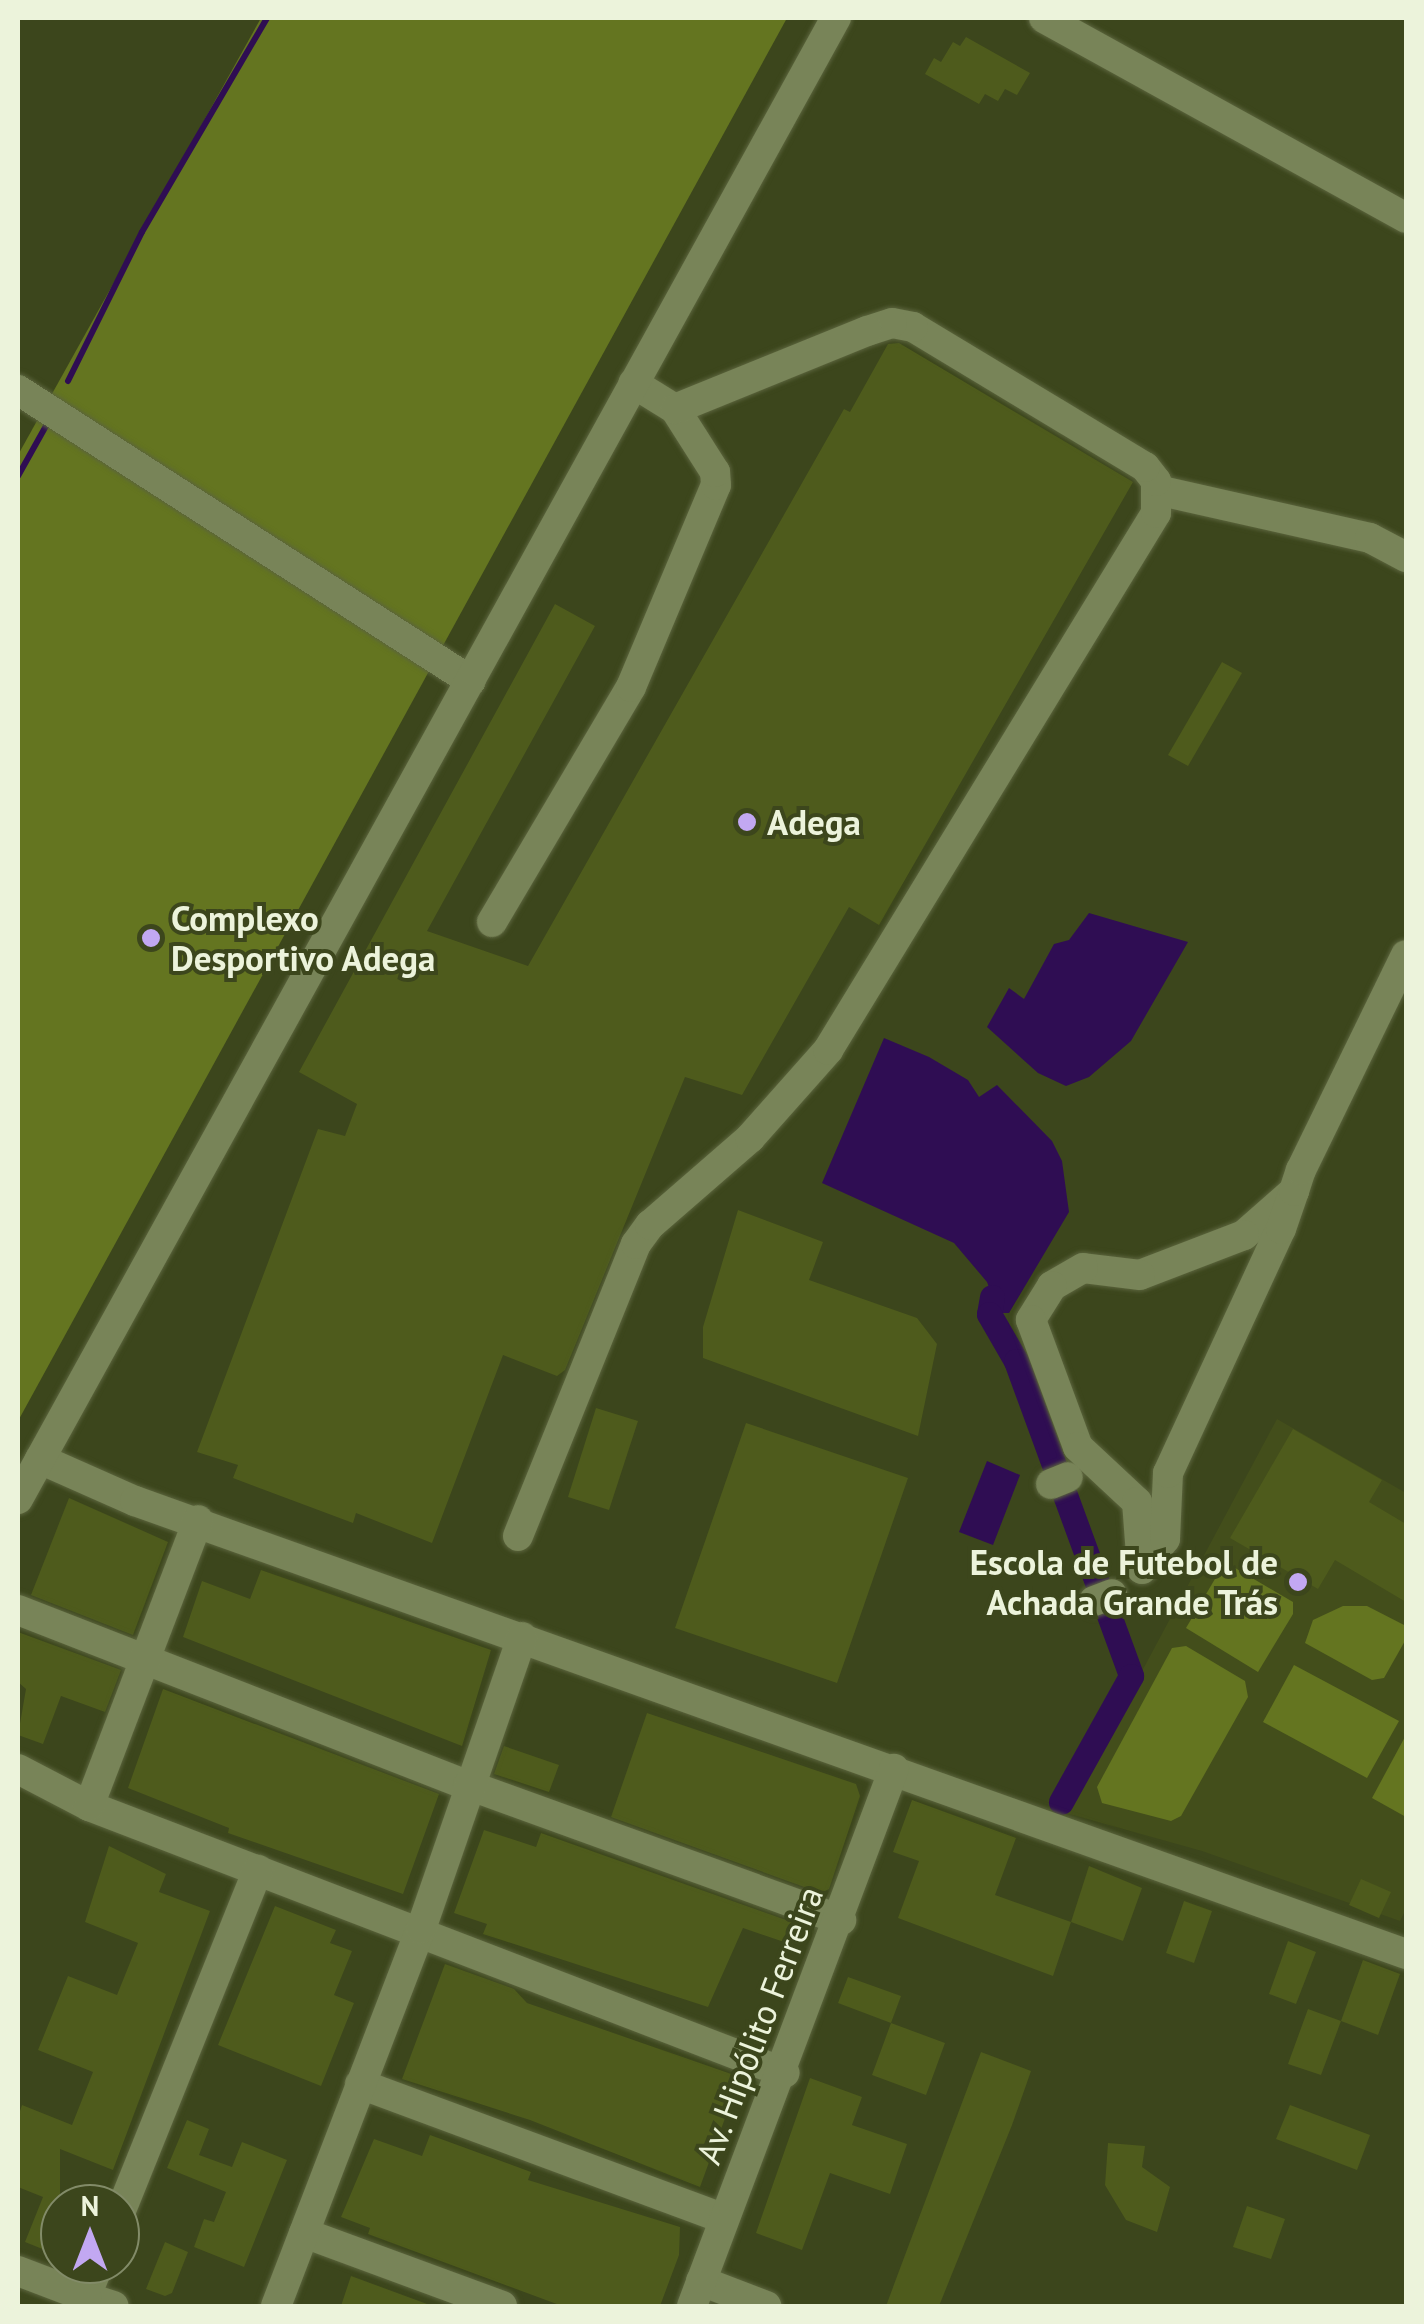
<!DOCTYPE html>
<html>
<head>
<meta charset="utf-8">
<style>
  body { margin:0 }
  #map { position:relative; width:1424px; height:2324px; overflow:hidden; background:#3c461c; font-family:"PT Sans",sans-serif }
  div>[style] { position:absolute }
  .built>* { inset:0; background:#434e1b }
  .green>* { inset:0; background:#647520 }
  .water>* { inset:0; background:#2f0d53 }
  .stream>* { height:6px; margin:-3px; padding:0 3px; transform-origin:3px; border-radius:3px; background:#2f0d53 }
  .canal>* { height:25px; margin:-12.5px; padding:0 12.5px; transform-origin:12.5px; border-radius:12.5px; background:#2f0d53 }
  .building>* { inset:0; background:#4e5b1c }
  .roads { filter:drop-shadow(0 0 2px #5b643d) drop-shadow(0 0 2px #5b643d) }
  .minor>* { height:30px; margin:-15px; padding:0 15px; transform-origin:15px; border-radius:15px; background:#788458 }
  .dots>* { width:28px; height:28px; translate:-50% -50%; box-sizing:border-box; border:5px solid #3c461c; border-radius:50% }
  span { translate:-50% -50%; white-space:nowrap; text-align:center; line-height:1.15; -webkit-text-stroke:8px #3c461c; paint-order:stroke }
  .poi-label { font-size:35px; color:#ecf3db; font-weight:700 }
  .left { translate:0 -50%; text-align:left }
  .right { translate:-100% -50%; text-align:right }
  .street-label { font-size:35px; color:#ecf3db }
  .frame { position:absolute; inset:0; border:20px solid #ecf3db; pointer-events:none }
  .north { position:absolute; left:40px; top:2184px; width:100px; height:100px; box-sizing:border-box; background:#3c461c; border:2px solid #828b68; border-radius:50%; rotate:0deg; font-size:28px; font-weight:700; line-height:40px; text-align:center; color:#ecf3db }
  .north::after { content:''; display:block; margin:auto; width:35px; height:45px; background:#c2a8f2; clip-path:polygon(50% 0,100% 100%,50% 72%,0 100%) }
</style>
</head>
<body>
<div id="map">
  <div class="built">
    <i style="clip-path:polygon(1277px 1419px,1406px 1493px,1406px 1909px,1400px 1921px,1202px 1851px,1066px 1813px)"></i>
  </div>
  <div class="green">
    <i style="clip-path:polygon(261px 18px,787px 18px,18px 1421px,18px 455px)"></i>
    <i style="clip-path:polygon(1225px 1562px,1293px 1602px,1293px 1614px,1258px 1672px,1186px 1628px)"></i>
    <i style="clip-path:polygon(1343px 1606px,1367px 1606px,1406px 1626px,1406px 1639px,1384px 1678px,1372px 1680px,1305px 1643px,1313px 1620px)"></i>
    <i style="clip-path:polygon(1186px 1646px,1245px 1681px,1248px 1697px,1181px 1816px,1171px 1821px,1102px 1803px,1097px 1787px,1172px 1648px)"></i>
    <i style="clip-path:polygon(1294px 1665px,1399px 1721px,1367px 1778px,1263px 1722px)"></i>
    <i style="clip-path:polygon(1406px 1735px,1406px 1817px,1372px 1798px)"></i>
  </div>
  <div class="water">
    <i style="clip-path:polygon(1089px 913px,1188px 942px,1131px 1041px,1089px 1077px,1066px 1086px,1038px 1073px,987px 1027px,1009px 988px,1024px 999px,1054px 944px,1069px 940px)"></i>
    <i style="clip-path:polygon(884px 1038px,929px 1057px,968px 1080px,979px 1097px,997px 1085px,1052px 1141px,1062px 1161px,1069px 1212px,1009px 1313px,999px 1313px,987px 1282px,954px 1243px,822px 1183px)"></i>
    <i style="clip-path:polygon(987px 1461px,1020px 1475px,993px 1545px,959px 1532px)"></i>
  </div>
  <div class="stream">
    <i style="left:68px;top:381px;width:166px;rotate:-63.6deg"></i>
    <i style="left:142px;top:232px;width:248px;rotate:-59.7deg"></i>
    <i style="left:18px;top:476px;width:57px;rotate:-60.8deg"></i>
  </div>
  <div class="canal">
    <i style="left:992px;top:1297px;width:17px;rotate:100deg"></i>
    <i style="left:989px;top:1314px;width:54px;rotate:60.1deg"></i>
    <i style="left:1016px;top:1361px;width:335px;rotate:69.9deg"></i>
    <i style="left:1131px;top:1676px;width:144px;rotate:119.1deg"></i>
  </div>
  <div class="building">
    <i style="clip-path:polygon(966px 37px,1030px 73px,1017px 95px,1005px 89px,998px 101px,985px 94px,979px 104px,925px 74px,934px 58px,941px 62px,953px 42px,960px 46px)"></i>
    <i style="clip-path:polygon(899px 343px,1133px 482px,879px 925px,849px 907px,742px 1095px,685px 1077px,565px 1370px,557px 1376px,503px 1355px,432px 1543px,356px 1513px,353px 1523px,233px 1478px,238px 1465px,197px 1452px,318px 1129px,345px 1136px,357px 1104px,299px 1072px,555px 604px,595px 626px,427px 931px,528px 966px,844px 409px,850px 412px,888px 344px)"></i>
    <i style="clip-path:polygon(1222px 662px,1242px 673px,1188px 766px,1168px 755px)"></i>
    <i style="clip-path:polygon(738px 1210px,823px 1242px,809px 1280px,917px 1318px,937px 1344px,918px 1436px,703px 1358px,703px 1327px)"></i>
    <i style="clip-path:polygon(596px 1408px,638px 1421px,609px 1510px,568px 1497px)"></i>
    <i style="clip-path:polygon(746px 1423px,908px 1478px,837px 1683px,675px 1628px)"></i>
    <i style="clip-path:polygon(1293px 1429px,1382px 1480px,1369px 1502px,1406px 1524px,1406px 1602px,1335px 1560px,1318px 1589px,1230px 1538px)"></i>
    <i style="clip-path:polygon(69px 1498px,168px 1542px,133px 1635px,31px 1595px)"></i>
    <i style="clip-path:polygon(261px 1570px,491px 1650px,462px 1746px,183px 1637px,202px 1581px,250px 1599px)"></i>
    <i style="clip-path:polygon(18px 1632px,121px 1670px,105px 1712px,61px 1696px,43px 1744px,18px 1735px,26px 1689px,18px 1682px)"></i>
    <i style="clip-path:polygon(163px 1689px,439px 1794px,403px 1894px,228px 1833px,229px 1828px,128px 1788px)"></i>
    <i style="clip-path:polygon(647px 1713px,856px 1784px,860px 1796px,829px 1889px,821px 1893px,611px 1817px)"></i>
    <i style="clip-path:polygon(504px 1746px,559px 1765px,549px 1792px,494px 1774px)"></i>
    <i style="clip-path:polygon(912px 1800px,1016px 1838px,995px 1895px,1071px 1922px,1053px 1976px,898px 1918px,919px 1861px,893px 1852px)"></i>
    <i style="clip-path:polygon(484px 1830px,536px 1847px,541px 1833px,800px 1925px,793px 1945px,743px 1928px,708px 2007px,483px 1934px,487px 1924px,454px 1913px)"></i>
    <i style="clip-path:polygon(109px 1846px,166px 1874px,159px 1892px,210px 1911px,113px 2170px,60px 2149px,60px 2256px,25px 2242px,43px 2197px,18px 2187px,18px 2117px,22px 2105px,72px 2125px,93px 2072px,38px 2050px,68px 1976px,117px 1995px,138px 1943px,85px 1922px)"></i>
    <i style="clip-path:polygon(1089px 1866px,1142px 1888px,1123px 1941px,1071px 1922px)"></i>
    <i style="clip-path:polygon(1361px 1879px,1391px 1892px,1379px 1918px,1349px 1905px)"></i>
    <i style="clip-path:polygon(1184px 1901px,1212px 1911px,1194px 1963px,1166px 1953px)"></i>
    <i style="clip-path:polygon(275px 1906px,336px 1930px,330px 1943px,352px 1951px,334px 1995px,354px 2003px,321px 2086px,218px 2045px)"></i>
    <i style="clip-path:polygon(1288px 1941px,1316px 1952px,1296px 2004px,1269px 1994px)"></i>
    <i style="clip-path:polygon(1363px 1960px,1400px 1974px,1378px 2035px,1341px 2021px)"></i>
    <i style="clip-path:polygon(445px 1964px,514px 1989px,527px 2003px,740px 2077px,700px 2187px,530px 2120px,402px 2079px)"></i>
    <i style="clip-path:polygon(848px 1977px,901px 1996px,891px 2023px,945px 2043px,926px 2095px,872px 2075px,891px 2023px,838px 2003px)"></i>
    <i style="clip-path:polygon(1308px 2009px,1341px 2021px,1321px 2075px,1288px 2064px)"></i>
    <i style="clip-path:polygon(981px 2052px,1031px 2071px,1012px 2125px,939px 2306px,886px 2306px)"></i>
    <i style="clip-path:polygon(810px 2078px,862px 2097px,852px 2125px,907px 2144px,890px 2194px,830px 2173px,802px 2250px,756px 2233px)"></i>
    <i style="clip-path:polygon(1290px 2105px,1370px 2135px,1357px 2170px,1276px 2139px)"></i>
    <i style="clip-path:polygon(187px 2120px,209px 2129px,199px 2155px,232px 2167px,242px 2142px,287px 2160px,244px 2267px,194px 2247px,204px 2219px,214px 2222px,226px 2192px,167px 2168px)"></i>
    <i style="clip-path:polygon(430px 2135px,531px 2172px,528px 2180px,680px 2227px,679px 2255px,660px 2306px,562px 2306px,368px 2234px,370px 2228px,341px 2217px,374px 2139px,422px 2156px)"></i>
    <i style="clip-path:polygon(1108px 2143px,1145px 2146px,1142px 2167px,1170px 2187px,1157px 2232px,1126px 2220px,1105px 2185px)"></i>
    <i style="clip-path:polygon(1247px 2206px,1285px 2219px,1271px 2259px,1233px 2247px)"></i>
    <i style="clip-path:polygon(165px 2242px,188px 2252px,172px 2293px,165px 2296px,146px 2289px)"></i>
    <i style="clip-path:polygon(351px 2276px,427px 2304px,427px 2306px,341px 2306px)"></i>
  </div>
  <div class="roads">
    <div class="minor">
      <i style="left:1044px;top:18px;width:414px;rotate:28.9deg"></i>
      <i style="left:18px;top:390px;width:538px;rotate:32.72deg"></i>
      <i style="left:1157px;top:490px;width:218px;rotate:12.7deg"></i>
      <i style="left:1370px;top:538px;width:41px;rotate:27.8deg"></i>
      <i style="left:492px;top:922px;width:273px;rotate:-59.4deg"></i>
      <i style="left:631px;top:687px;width:219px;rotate:-67.2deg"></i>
      <i style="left:716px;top:485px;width:13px;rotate:-94deg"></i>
      <i style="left:715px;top:472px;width:75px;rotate:-122.4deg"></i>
      <i style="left:675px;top:409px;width:49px;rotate:-148.2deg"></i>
      <i style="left:1294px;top:1191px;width:67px;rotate:138.7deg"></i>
      <i style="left:1244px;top:1235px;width:111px;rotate:159deg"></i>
      <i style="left:1140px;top:1275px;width:57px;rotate:-173deg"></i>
      <i style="left:1083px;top:1268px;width:36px;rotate:150deg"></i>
      <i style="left:1052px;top:1286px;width:40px;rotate:122deg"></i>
      <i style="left:1031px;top:1320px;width:135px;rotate:69.7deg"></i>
      <i style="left:1078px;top:1447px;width:81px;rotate:43deg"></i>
      <i style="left:1137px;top:1502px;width:67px;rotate:85.7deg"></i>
      <i style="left:1142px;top:1569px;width:38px;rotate:-53deg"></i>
      <i style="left:1165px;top:1539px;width:66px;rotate:-87.4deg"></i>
      <i style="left:1168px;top:1473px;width:269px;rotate:-65.2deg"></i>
      <i style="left:1281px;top:1229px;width:40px;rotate:-71.1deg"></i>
      <i style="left:1294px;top:1191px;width:22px;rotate:-72deg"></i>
      <i style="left:1301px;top:1170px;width:239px;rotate:-64deg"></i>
      <i style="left:40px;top:1459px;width:104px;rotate:23.9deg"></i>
      <i style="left:135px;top:1501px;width:1349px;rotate:19.62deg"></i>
      <i style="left:1051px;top:1484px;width:18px;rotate:-22deg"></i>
      <i style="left:18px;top:1499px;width:1692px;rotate:-61.09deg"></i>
      <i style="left:518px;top:1536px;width:315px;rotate:-68deg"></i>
      <i style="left:636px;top:1244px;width:24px;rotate:-54deg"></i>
      <i style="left:650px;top:1225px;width:133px;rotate:-41deg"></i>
      <i style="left:750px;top:1138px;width:118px;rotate:-48.4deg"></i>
      <i style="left:828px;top:1050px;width:629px;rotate:-58.58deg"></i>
      <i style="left:1156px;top:513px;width:32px;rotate:-90deg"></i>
      <i style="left:1156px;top:481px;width:18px;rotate:-128deg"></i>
      <i style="left:1145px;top:467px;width:271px;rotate:-148.9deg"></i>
      <i style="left:913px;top:327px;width:21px;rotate:-169deg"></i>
      <i style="left:892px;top:323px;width:26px;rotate:162deg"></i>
      <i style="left:867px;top:331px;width:207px;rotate:157.9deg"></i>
      <i style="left:1094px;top:1601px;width:19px;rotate:-21deg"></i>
      <i style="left:18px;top:1610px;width:483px;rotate:21.3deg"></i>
      <i style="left:468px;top:1785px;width:397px;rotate:19.9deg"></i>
      <i style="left:18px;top:1769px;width:80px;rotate:27.5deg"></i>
      <i style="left:89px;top:1806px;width:745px;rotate:20.99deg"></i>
      <i style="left:89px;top:1806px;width:306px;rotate:-69.1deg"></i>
      <i style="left:360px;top:2084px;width:388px;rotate:20.3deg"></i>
      <i style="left:120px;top:2213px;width:370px;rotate:-68.1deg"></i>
      <i style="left:304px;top:2233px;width:211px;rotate:20.2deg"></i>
      <i style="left:99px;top:2264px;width:35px;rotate:112deg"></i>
      <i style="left:86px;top:2297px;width:29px;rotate:18deg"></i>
      <i style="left:18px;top:2271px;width:73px;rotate:20.9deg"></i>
      <i style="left:701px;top:2281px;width:70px;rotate:21deg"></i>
      <i style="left:276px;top:2306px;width:404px;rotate:-69deg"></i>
      <i style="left:421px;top:1929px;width:309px;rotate:-70.9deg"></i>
      <i style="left:692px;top:2306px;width:574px;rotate:-69.39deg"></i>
    </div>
  </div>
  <div class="dots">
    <i style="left:747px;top:822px;background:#c2a8f2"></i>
    <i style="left:151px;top:938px;background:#c2a8f2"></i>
    <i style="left:1298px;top:1582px;background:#c2a8f2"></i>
  </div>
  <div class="poi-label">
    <span class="left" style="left:767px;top:822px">Adega</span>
    <span class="left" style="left:171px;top:938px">Complexo<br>Desportivo Adega</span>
    <span class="right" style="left:1278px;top:1582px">Escola de Futebol de<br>Achada Grande Trás</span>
  </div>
  <div class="street-label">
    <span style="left:759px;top:2025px;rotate:-69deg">Av. Hipólito Ferreira</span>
  </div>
  <div class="frame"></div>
  <div class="north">N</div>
</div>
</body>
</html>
